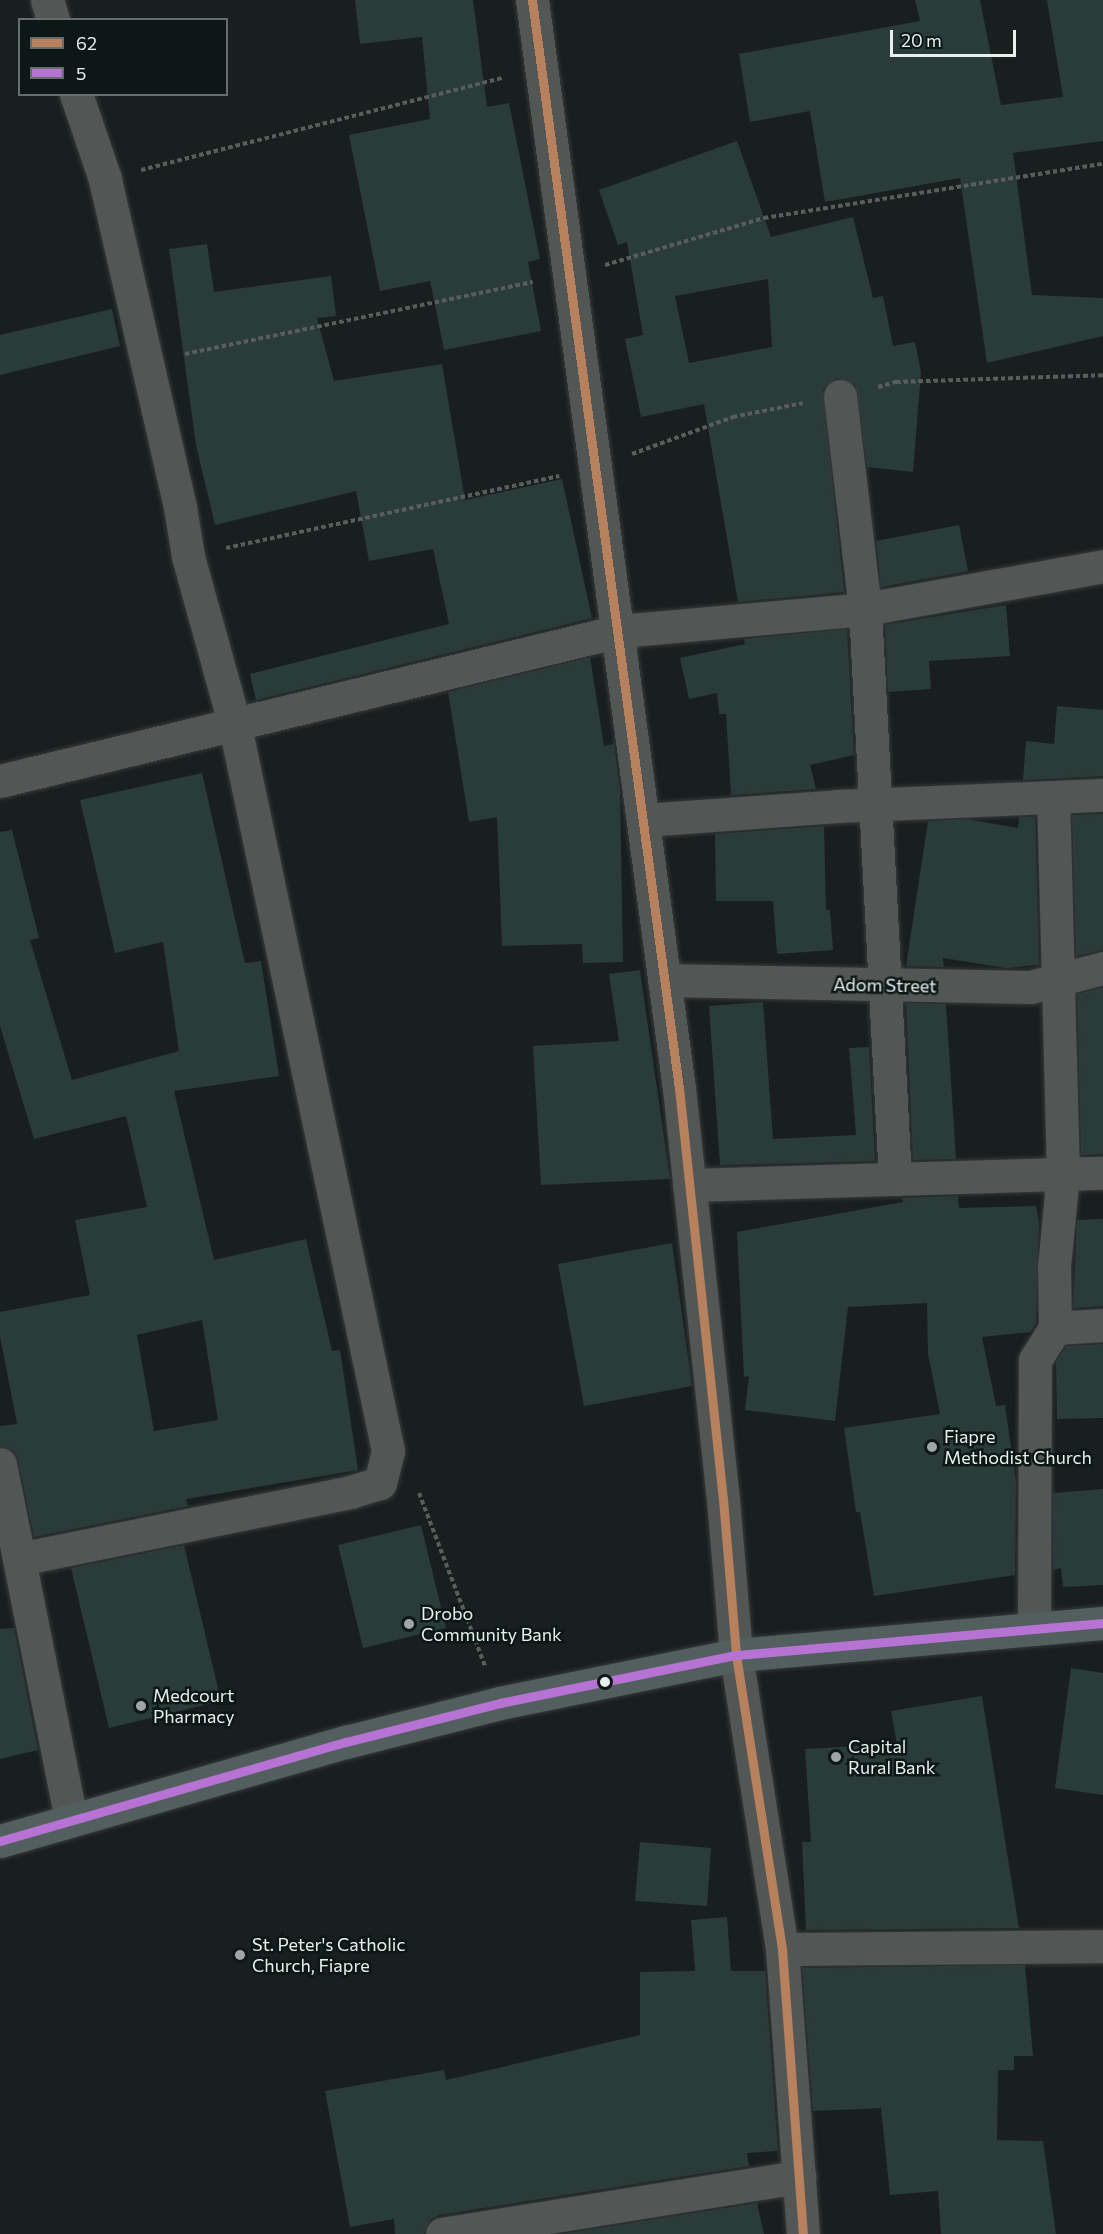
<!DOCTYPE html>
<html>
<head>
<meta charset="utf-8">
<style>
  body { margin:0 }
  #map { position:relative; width:1103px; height:2234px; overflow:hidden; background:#191e1e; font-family:Commissioner,sans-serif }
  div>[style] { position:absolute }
  .building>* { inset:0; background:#2a3c3a }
  .path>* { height:4px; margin-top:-2px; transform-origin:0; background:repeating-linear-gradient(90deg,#595d5c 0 4.5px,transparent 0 7.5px) }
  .roads { filter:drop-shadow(0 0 2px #363a3a) drop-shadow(0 0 2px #363a3a) }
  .minor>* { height:33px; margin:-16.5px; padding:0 16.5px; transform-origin:16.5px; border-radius:16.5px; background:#525655 }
  .major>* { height:33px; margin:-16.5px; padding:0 16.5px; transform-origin:16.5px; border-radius:16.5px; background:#525f5e }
  .bus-1>* { height:9px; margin:-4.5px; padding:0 4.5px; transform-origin:4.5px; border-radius:4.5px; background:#b6815c }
  .bus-2>* { height:9px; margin:-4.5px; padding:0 4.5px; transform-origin:4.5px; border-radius:4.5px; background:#b673d3 }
  .dots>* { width:16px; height:16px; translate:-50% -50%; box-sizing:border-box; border:3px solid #0d1816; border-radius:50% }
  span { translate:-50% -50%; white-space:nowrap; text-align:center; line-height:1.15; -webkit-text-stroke:5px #0d1816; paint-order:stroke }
  .street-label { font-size:18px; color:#e8f0ee }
  .poi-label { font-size:18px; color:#e8f0ee }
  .left { translate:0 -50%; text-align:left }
  .legend { position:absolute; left:18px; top:18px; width:210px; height:78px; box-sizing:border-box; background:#0d1816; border:2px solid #656e6c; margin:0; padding:8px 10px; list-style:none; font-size:18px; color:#e8f0ee }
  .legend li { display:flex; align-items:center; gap:12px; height:30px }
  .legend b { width:30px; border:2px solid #656e6c }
  .scale { position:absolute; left:890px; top:30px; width:126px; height:27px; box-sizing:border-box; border:3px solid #e8f0ee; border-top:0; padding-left:8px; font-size:18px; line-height:21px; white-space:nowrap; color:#e8f0ee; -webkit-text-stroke:4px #0d1816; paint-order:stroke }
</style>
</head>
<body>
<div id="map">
  <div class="building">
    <i style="clip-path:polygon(355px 0,473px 0,487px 107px,509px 103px,540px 259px,528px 262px,541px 331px,444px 350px,430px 281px,380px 291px,349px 135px,430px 119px,422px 37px,360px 44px)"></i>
    <i style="clip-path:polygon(915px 0,980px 0,1001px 105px,1063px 97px,1047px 0,1103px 0,1103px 141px,1013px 153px,1032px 295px,1103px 298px,1103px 336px,987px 363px,960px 178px,825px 202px,810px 111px,750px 122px,739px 54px,920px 21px)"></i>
    <i style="clip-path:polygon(evenodd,737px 141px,771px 237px,853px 217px,873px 298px,883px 296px,893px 346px,915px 342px,921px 372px,913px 472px,867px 467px,855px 385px,837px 378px,823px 389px,844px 592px,738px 602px,704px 404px,641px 417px,625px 339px,643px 335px,627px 242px,618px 245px,599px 190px,737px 141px,768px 279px,772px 347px,689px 363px,675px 296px,768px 279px)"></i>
    <i style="clip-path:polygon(207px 244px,214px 292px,331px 276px,336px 316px,317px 318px,334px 381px,442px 364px,465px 500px,562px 479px,592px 618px,256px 700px,250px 674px,449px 624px,433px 549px,369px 561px,356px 491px,215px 525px,196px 445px,169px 249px)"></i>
    <i style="clip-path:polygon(112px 309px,120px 346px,0 375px,0 335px)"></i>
    <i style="clip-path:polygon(959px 525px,968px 571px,881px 587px,876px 541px)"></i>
    <i style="clip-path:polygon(1006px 605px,1010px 656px,929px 661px,931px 689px,888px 692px,885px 625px)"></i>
    <i style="clip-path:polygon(847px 629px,854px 755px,810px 765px,816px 789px,731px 795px,726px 714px,719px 714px,717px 693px,689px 699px,680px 658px,745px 644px,744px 639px)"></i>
    <i style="clip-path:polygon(590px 657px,604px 746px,614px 744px,620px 790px,623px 962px,583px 963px,582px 944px,502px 946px,497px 817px,469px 822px,448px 692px)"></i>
    <i style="clip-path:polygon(1057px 706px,1103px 710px,1103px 776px,1023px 780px,1026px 741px,1054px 744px)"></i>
    <i style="clip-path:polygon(evenodd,202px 773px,245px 963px,261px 961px,279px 1076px,174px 1091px,214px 1260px,306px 1239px,332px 1351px,340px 1350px,358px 1470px,186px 1499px,188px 1506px,34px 1537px,18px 1460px,14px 1451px,0 1446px,0 1426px,17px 1424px,0 1336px,0 1312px,90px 1295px,75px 1220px,147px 1207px,126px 1116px,34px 1139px,0 1026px,0 832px,12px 830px,39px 938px,30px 940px,72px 1080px,179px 1051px,163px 942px,115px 953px,80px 800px,202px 773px,202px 1320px,218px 1420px,154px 1431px,137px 1335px,202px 1320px)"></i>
    <i style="clip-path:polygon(1103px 814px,1103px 950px,1076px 956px,1072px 815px)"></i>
    <i style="clip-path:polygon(1019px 817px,1035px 817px,1039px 965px,1006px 968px,943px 958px,944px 967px,906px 966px,928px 821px,966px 819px,1018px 828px)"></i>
    <i style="clip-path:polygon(824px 826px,826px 910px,830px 910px,833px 950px,777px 954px,773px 901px,716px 901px,715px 834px)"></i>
    <i style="clip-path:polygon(640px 970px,670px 1179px,541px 1185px,533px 1046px,619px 1041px,609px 974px)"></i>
    <i style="clip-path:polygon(1103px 987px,1103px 1154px,1081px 1155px,1077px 994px)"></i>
    <i style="clip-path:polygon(763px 1002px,773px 1139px,856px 1135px,849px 1048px,869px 1047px,875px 1161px,720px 1165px,709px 1006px)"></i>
    <i style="clip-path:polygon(906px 1003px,946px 1004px,956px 1159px,913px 1160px)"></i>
    <i style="clip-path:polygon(958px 1196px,959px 1208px,1036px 1206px,1039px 1222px,1036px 1323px,1030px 1332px,982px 1337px,996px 1406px,1005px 1405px,1016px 1482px,1015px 1575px,874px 1596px,860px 1512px,856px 1512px,844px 1428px,940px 1414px,928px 1354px,927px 1303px,848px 1307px,835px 1421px,745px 1410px,749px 1376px,744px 1377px,737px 1232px,903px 1202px,902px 1198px)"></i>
    <i style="clip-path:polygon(1103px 1219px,1103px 1306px,1073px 1308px,1077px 1220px)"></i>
    <i style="clip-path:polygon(672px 1243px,692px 1386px,584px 1406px,558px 1264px)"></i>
    <i style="clip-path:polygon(1103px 1344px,1103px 1418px,1057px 1419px,1056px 1362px,1066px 1346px)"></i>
    <i style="clip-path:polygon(1103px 1489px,1103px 1585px,1063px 1587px,1061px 1568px,1053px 1570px,1053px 1493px)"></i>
    <i style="clip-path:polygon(421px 1525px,446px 1628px,363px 1648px,338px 1545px)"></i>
    <i style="clip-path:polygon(184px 1545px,221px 1701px,109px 1728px,71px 1568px)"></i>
    <i style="clip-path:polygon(14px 1628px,38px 1750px,0 1759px,0 1629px)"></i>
    <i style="clip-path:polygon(1071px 1668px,1103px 1673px,1103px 1795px,1055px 1788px)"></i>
    <i style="clip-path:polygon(982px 1696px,1019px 1928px,806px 1930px,802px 1842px,811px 1842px,805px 1749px,897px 1744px,891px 1711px)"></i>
    <i style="clip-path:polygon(640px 1842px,711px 1848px,707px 1906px,635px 1901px)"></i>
    <i style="clip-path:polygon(727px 1917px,731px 1971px,765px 1971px,778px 2151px,747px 2153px,749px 2166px,439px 2215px,430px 2220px,424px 2234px,395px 2234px,394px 2219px,350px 2227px,325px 2091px,444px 2070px,446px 2080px,640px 2035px,640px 1972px,695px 1971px,691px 1920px)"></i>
    <i style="clip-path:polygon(1025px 1965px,1033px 2056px,1014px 2056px,1014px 2070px,998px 2070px,997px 2140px,1043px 2141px,1056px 2234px,941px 2234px,938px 2191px,890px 2195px,881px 2108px,813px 2111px,802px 1968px)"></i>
    <i style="clip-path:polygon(757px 2203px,764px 2234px,561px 2234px)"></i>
  </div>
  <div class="path">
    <i style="left:141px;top:170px;width:374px;rotate:-14.3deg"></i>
    <i style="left:605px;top:265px;width:166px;rotate:-16.5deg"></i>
    <i style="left:764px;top:218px;width:343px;rotate:-9.1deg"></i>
    <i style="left:185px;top:354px;width:355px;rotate:-11.7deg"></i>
    <i style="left:878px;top:387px;width:19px;rotate:-16deg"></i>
    <i style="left:896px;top:382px;width:207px;rotate:-1.9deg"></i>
    <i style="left:632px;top:454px;width:108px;rotate:-20.1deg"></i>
    <i style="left:733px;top:417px;width:71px;rotate:-11.3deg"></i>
    <i style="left:226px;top:548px;width:341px;rotate:-12.2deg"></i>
    <i style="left:419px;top:1493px;width:187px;rotate:69.1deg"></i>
  </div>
  <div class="roads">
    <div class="minor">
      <i style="left:47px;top:0;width:21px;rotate:73deg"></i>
      <i style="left:532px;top:0;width:1098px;rotate:82.31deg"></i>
      <i style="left:679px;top:1088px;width:413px;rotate:83.9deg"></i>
      <i style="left:723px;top:1499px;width:157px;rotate:85.2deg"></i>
      <i style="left:736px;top:1655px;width:298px;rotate:81.1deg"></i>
      <i style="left:782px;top:1949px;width:286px;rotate:85.8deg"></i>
      <i style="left:840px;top:396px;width:214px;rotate:83.3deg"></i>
      <i style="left:865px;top:609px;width:571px;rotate:86.99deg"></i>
      <i style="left:0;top:781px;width:637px;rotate:-13.62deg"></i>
      <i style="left:619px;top:631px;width:247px;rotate:-5.1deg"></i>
      <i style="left:865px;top:609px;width:242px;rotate:-10.2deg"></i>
      <i style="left:644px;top:820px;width:194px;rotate:-4.1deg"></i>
      <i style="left:837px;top:806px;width:266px;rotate:-2.4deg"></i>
      <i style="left:664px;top:980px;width:366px;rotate:1.1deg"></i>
      <i style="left:1030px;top:987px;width:75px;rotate:-14.6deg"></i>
      <i style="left:689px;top:1185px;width:414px;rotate:-1.7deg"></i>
      <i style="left:1055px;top:1328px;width:48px;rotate:-3.6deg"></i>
      <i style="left:0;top:1464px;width:361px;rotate:78.7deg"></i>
      <i style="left:19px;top:1559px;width:338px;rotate:-11.4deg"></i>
      <i style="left:350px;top:1492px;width:31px;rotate:-17deg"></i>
      <i style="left:380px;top:1483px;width:33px;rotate:-76deg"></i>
      <i style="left:388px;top:1451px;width:741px;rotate:-101.92deg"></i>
      <i style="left:235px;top:726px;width:176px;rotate:-105.5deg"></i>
      <i style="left:188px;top:556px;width:50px;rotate:-99.3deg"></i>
      <i style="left:180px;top:507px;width:336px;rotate:-102.9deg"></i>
      <i style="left:105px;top:179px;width:90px;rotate:-108.8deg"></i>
      <i style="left:1034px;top:1629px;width:269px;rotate:-89.8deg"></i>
      <i style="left:1035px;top:1360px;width:38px;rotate:-58deg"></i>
      <i style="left:1055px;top:1328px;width:61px;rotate:-90.9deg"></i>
      <i style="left:1054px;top:1267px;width:93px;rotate:-84.5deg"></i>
      <i style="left:1063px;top:1174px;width:377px;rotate:-91.5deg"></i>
      <i style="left:782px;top:1949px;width:321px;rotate:-0.5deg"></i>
      <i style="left:442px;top:2234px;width:362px;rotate:-9.1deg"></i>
    </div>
    <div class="major">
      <i style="left:0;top:1841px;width:360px;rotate:-16deg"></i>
      <i style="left:346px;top:1742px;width:159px;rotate:-14.2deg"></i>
      <i style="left:500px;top:1703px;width:241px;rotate:-11.5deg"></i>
      <i style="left:736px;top:1655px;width:368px;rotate:-5deg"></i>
    </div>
  </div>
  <div class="bus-1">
    <i style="left:532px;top:0;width:1098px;rotate:82.31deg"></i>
    <i style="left:679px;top:1088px;width:413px;rotate:83.9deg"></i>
    <i style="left:723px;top:1499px;width:157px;rotate:85.2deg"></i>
    <i style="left:736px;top:1655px;width:298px;rotate:81.1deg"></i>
    <i style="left:782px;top:1949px;width:286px;rotate:85.8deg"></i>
  </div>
  <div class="bus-2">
    <i style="left:0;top:1841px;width:360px;rotate:-16deg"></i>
    <i style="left:346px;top:1742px;width:159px;rotate:-14.2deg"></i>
    <i style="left:500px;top:1703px;width:241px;rotate:-11.5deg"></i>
    <i style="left:736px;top:1655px;width:368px;rotate:-5deg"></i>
  </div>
  <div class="dots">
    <i style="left:932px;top:1447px;background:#a0a6a5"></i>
    <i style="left:409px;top:1624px;background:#a0a6a5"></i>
    <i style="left:605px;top:1682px;background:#e8f0ee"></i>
    <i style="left:141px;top:1706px;background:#a0a6a5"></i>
    <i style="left:836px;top:1757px;background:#a0a6a5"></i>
    <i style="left:240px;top:1955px;background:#a0a6a5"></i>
  </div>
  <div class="street-label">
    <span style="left:885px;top:985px;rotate:1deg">Adom Street</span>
  </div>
  <div class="poi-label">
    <span class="left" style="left:944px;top:1447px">Fiapre<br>Methodist Church</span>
    <span class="left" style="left:421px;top:1624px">Drobo<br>Community Bank</span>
    <span class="left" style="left:153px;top:1706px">Medcourt<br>Pharmacy</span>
    <span class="left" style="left:848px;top:1757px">Capital<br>Rural Bank</span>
    <span class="left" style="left:252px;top:1955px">St. Peter's Catholic<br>Church, Fiapre</span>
  </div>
  <ul class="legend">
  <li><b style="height:8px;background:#b6815c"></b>62</li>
  <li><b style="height:8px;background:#b673d3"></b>5</li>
  </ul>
  <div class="scale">20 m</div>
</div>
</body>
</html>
